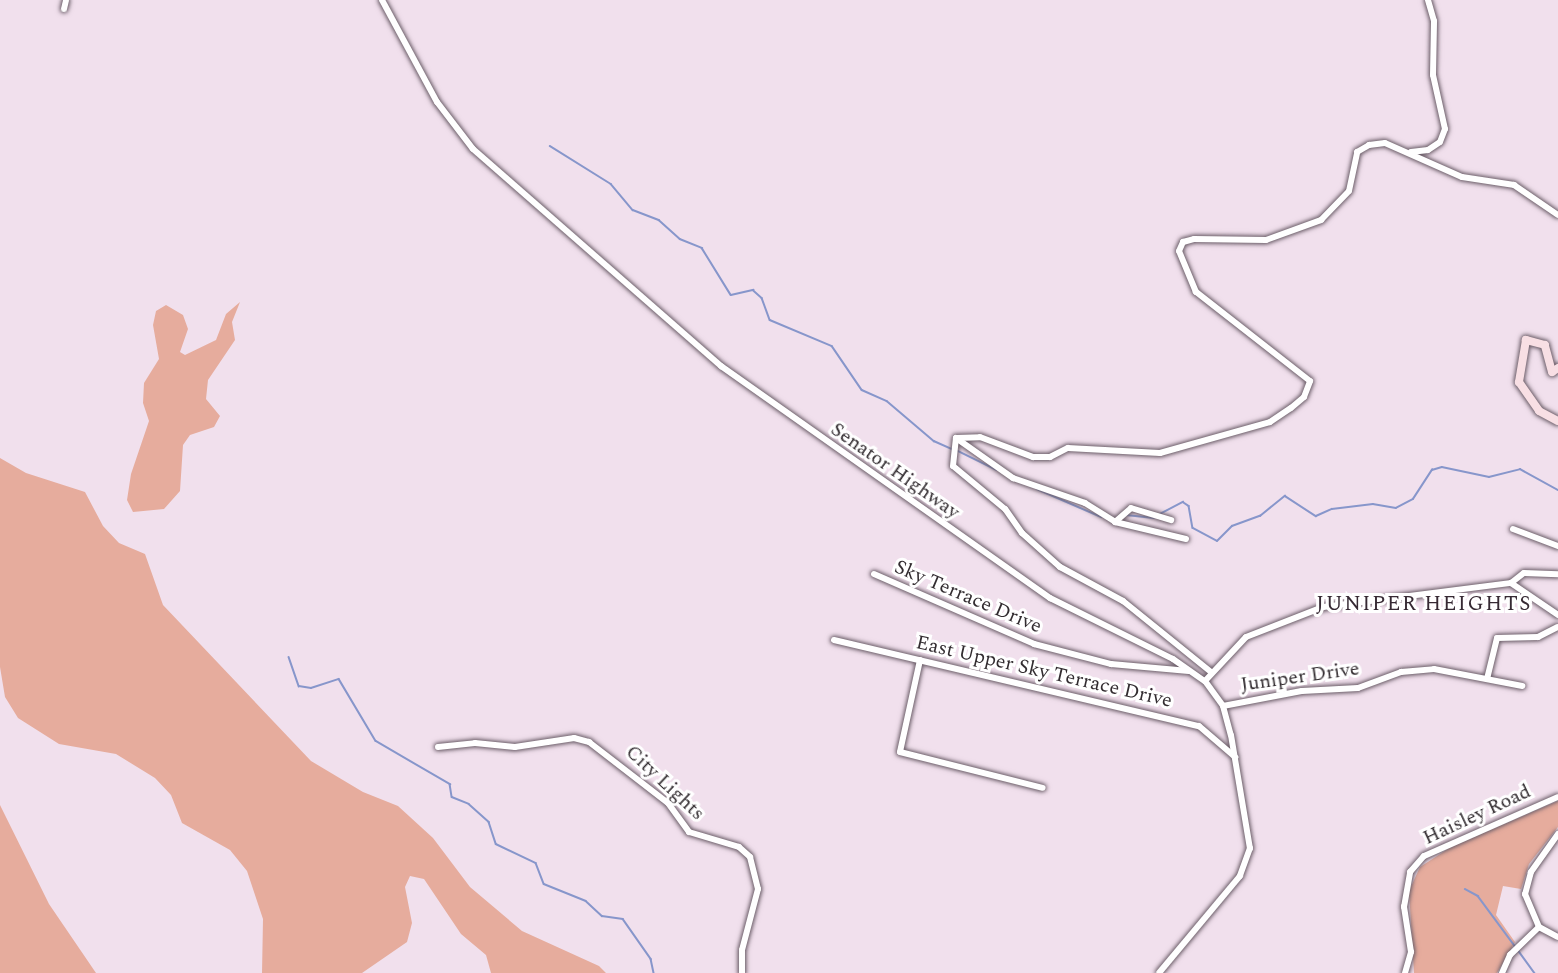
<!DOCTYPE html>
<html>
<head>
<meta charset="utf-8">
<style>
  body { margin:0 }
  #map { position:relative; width:1558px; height:973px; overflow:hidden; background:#f1e0ed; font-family:Spectral,serif }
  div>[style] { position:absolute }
  .green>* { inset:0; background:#e6ac9d }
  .stream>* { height:1.5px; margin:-0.75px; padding:0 0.75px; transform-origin:0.75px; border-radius:0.75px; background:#8796cb }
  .roads { filter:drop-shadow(0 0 2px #6c5e69) drop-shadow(0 0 2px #6c5e69) }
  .minor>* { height:6px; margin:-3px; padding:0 3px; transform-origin:3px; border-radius:3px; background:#fff }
  .major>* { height:8px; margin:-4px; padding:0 4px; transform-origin:4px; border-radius:4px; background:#f8dfe4 }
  span { translate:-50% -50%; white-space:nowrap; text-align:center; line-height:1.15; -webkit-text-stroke:6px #fff; paint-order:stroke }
  .street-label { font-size:20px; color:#322c30 }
  .neighbourhood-label { font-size:21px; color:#362933; letter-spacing:1.5px }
</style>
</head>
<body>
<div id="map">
  <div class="green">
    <i style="clip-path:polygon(240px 302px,232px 322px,235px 340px,208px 380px,206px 399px,220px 416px,214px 427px,190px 435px,183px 445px,180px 491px,164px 509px,133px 512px,127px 500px,131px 474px,149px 421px,143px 403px,144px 383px,159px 359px,153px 325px,156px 311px,166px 305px,183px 315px,188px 329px,180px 352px,185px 355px,216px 340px,226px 314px)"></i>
    <i style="clip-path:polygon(0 458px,26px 473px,85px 492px,103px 526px,119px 543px,145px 554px,163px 605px,311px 761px,363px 792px,398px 806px,433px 838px,470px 887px,522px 931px,599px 966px,606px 973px,491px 973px,486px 955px,461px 934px,424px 879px,410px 876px,405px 887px,412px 923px,407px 942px,362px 973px,262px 973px,263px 919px,247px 871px,230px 850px,182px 823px,171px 795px,155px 778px,116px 754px,59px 744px,18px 718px,5px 697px,0 667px)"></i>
    <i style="clip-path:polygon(1558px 801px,1558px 827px,1529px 864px,1521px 889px,1503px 886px,1496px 915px,1515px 942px,1497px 973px,1414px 973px,1409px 891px,1420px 867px,1451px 847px)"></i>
    <i style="clip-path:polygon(0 805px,49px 904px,96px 973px,0 973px)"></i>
  </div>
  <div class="stream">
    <i style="left:550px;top:146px;width:72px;rotate:31.9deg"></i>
    <i style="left:611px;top:184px;width:34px;rotate:50deg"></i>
    <i style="left:633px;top:210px;width:28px;rotate:21deg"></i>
    <i style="left:659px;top:220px;width:28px;rotate:42deg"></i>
    <i style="left:680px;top:239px;width:24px;rotate:22deg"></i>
    <i style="left:702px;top:248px;width:55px;rotate:58.3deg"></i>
    <i style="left:731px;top:295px;width:23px;rotate:-13deg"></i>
    <i style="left:753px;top:290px;width:12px;rotate:42deg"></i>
    <i style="left:762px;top:298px;width:23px;rotate:70deg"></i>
    <i style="left:770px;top:320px;width:67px;rotate:22.8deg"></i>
    <i style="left:832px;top:346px;width:53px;rotate:55.7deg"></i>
    <i style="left:862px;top:390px;width:27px;rotate:24deg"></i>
    <i style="left:887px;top:401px;width:62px;rotate:40.4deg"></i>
    <i style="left:934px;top:441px;width:22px;rotate:24deg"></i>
    <i style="left:958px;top:451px;width:43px;rotate:26deg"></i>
    <i style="left:1037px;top:489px;width:70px;rotate:23.6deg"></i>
    <i style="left:1160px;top:514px;width:26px;rotate:-28deg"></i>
    <i style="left:1183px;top:502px;width:7px;rotate:34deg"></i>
    <i style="left:1189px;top:506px;width:22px;rotate:80deg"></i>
    <i style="left:1193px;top:528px;width:27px;rotate:28deg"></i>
    <i style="left:1217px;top:541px;width:21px;rotate:-45deg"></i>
    <i style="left:1232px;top:526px;width:30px;rotate:-20deg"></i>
    <i style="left:1260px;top:516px;width:32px;rotate:-39deg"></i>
    <i style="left:1285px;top:496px;width:37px;rotate:33deg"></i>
    <i style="left:1316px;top:516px;width:17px;rotate:-24deg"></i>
    <i style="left:1332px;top:509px;width:41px;rotate:-7deg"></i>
    <i style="left:1373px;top:504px;width:23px;rotate:10deg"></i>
    <i style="left:1396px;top:508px;width:19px;rotate:-28deg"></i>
    <i style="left:1413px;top:499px;width:35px;rotate:-57deg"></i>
    <i style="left:1432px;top:470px;width:10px;rotate:-17deg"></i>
    <i style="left:1442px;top:467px;width:48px;rotate:12deg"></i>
    <i style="left:1489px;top:477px;width:32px;rotate:-14deg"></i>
    <i style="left:1520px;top:469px;width:43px;rotate:28.9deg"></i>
    <i style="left:1126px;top:515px;width:28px;rotate:6deg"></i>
    <i style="left:289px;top:657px;width:31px;rotate:71deg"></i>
    <i style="left:299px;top:686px;width:12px;rotate:9deg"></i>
    <i style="left:311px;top:688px;width:29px;rotate:-18deg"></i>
    <i style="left:339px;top:679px;width:72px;rotate:59.2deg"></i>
    <i style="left:376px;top:741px;width:86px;rotate:30.2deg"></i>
    <i style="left:450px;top:784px;width:13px;rotate:81deg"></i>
    <i style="left:452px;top:797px;width:18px;rotate:22deg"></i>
    <i style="left:469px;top:804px;width:27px;rotate:42deg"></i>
    <i style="left:489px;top:822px;width:23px;rotate:72deg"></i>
    <i style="left:496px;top:844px;width:44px;rotate:25.4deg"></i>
    <i style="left:536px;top:863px;width:22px;rotate:69deg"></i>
    <i style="left:544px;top:884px;width:45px;rotate:22deg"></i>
    <i style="left:586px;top:901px;width:22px;rotate:43deg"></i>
    <i style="left:602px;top:916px;width:21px;rotate:8deg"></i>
    <i style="left:623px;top:919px;width:49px;rotate:55deg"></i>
    <i style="left:651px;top:959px;width:14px;rotate:78deg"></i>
    <i style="left:1465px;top:889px;width:15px;rotate:28deg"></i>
    <i style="left:1478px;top:896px;width:62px;rotate:53.5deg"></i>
    <i style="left:1518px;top:950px;width:29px;rotate:54deg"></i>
  </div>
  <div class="roads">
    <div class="minor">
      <i style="left:382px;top:0;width:116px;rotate:61.7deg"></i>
      <i style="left:437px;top:102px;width:59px;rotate:52.5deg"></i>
      <i style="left:473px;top:149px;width:330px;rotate:41.2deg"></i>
      <i style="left:721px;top:366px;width:403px;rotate:35.2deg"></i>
      <i style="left:1050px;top:598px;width:137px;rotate:26.4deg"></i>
      <i style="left:1173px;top:659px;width:39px;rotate:35deg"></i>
      <i style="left:1205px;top:681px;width:31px;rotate:54deg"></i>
      <i style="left:1223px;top:706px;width:30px;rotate:75deg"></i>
      <i style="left:1231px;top:735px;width:115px;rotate:80.5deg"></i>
      <i style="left:1250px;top:848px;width:30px;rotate:110deg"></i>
      <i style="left:1240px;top:876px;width:126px;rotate:129.9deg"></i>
      <i style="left:64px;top:9px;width:9px;rotate:-77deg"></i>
      <i style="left:1411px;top:152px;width:17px;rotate:-7deg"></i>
      <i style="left:1428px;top:150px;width:14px;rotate:-34deg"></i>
      <i style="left:1440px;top:142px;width:14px;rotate:-69deg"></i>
      <i style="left:1445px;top:129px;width:55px;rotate:-102.5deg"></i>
      <i style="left:1433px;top:75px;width:54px;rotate:-88.9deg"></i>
      <i style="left:1434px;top:21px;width:22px;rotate:-106deg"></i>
      <i style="left:956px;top:438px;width:70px;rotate:35.1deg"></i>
      <i style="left:1013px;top:478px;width:76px;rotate:19.1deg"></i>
      <i style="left:1085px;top:503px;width:36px;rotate:32deg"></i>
      <i style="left:1115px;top:522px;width:73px;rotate:13.5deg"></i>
      <i style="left:1115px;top:522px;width:21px;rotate:-41deg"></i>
      <i style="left:1131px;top:508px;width:42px;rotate:16.7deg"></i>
      <i style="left:1513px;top:529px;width:48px;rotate:20.7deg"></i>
      <i style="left:874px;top:574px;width:175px;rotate:23.6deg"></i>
      <i style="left:1034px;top:644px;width:80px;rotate:14.6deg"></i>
      <i style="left:1111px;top:664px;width:78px;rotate:5.1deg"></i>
      <i style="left:1511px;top:583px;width:57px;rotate:34.2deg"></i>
      <i style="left:834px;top:640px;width:375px;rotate:13.3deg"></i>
      <i style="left:1199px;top:726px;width:48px;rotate:40.7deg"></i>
      <i style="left:920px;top:660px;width:94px;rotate:102.3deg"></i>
      <i style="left:900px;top:752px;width:147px;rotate:14.1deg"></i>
      <i style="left:1211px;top:672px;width:113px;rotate:-141.1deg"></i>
      <i style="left:1123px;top:601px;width:72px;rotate:-151.6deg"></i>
      <i style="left:1060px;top:567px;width:51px;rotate:-138.2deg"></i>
      <i style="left:1022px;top:533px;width:29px;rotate:-125deg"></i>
      <i style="left:1005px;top:509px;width:67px;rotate:-140.4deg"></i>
      <i style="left:953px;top:466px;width:28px;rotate:-84deg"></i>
      <i style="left:956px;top:438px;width:24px;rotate:-2deg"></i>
      <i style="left:980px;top:437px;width:57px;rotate:20.7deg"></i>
      <i style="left:1033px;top:457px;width:17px"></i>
      <i style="left:1050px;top:457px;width:20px;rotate:-27deg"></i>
      <i style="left:1068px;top:448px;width:92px;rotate:3.1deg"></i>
      <i style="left:1160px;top:453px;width:114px;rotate:-15.7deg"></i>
      <i style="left:1270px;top:422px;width:25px;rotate:-34deg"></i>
      <i style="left:1291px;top:408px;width:17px;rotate:-40deg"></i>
      <i style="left:1304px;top:397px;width:17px;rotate:-69deg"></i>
      <i style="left:1310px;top:381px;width:145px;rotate:-142deg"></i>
      <i style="left:1196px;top:292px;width:44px;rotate:-112.5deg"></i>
      <i style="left:1179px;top:251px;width:10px;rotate:-66deg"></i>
      <i style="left:1183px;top:242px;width:11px;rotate:-15deg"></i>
      <i style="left:1194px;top:239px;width:72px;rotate:0.8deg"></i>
      <i style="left:1266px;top:240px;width:59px;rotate:-20deg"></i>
      <i style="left:1321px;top:220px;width:40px;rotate:-46deg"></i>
      <i style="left:1349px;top:191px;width:40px;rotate:-78deg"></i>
      <i style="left:1357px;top:152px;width:14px;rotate:-30deg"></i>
      <i style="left:1369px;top:145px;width:16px;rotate:-7deg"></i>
      <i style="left:1385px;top:143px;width:84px;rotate:23.8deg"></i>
      <i style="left:1462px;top:177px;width:53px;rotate:8.7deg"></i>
      <i style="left:1514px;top:185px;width:53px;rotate:34.3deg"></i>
      <i style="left:1487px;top:679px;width:42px;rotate:-76.3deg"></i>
      <i style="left:1497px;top:638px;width:41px;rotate:-1.4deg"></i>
      <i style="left:1538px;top:637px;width:22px;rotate:-27deg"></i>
      <i style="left:1205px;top:681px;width:60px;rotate:-47deg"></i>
      <i style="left:1246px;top:637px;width:83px;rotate:-21.3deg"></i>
      <i style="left:1323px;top:607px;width:190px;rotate:-7.3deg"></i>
      <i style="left:1511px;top:583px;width:16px;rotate:-38deg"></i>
      <i style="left:1524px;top:573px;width:34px;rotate:2deg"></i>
      <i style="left:1223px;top:706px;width:80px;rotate:-10.8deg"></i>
      <i style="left:1302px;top:691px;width:56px;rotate:-3.1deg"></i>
      <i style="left:1358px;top:688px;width:46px;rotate:-20.4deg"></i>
      <i style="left:1401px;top:672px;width:33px;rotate:-5deg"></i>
      <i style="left:1434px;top:669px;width:90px;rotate:10.9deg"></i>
      <i style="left:438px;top:747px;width:37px;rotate:-6deg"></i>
      <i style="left:475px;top:743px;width:40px;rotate:5.7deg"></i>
      <i style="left:515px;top:747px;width:60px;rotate:-8.7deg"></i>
      <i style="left:574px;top:738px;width:16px;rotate:15deg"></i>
      <i style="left:589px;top:742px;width:100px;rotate:37.7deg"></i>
      <i style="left:668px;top:803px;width:36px;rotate:54deg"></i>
      <i style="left:689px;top:832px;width:52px;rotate:16.7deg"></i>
      <i style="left:739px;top:847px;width:15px;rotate:42deg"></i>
      <i style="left:750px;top:857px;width:33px;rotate:76deg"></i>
      <i style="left:758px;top:889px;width:63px;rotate:104.7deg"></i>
      <i style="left:742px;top:950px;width:23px;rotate:90deg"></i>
      <i style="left:1558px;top:834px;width:47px;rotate:125.4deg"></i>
      <i style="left:1531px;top:872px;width:23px;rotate:105deg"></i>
      <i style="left:1525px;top:894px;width:36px;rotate:67deg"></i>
      <i style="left:1539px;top:927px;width:21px;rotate:28deg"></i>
      <i style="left:1405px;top:973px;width:22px;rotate:-74deg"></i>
      <i style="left:1411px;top:952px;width:46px;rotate:-98.8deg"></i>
      <i style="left:1404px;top:907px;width:36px;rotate:-80deg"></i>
      <i style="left:1410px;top:872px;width:21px;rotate:-49deg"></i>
      <i style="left:1424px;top:856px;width:146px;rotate:-23.8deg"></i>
      <i style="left:1502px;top:973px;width:20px;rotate:-66deg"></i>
      <i style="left:1510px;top:955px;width:40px;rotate:-44deg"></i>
    </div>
    <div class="major">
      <i style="left:1558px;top:368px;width:7px;rotate:146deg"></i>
      <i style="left:1552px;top:372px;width:28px;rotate:-105deg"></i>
      <i style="left:1545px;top:345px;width:20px;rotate:-165deg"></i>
      <i style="left:1526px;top:340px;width:43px;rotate:99.5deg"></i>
      <i style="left:1519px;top:382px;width:35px;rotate:55deg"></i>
      <i style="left:1539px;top:411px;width:21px;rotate:28deg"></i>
    </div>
  </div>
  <div class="street-label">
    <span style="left:895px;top:471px;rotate:35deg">Senator Highway</span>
    <span style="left:968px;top:597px;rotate:23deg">Sky Terrace Drive</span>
    <span style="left:1044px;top:672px;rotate:13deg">East Upper Sky Terrace Drive</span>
    <span style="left:1300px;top:677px;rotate:-8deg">Juniper Drive</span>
    <span style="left:665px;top:783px;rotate:43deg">City Lights</span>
    <span style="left:1477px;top:815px;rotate:-25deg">Haisley Road</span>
  </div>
  <div class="neighbourhood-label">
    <span style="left:1424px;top:604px">JUNIPER HEIGHTS</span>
  </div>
</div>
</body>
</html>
